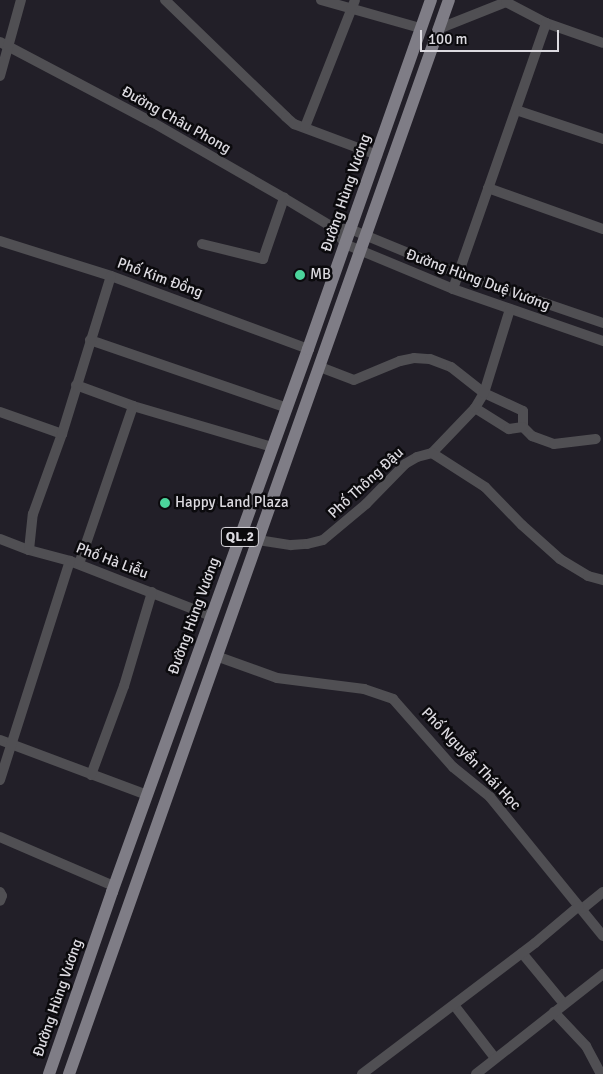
<!DOCTYPE html>
<html>
<head>
<meta charset="utf-8">
<style>
  body { margin:0 }
  #map { position:relative; width:603px; height:1074px; overflow:hidden; background:#221f28; font-family:Signika,sans-serif }
  div>[style] { position:absolute }
  .minor>* { height:10px; margin:-5px; padding:0 5px; transform-origin:5px; border-radius:5px; background:#504f53 }
  .major>* { height:12px; margin:-6px; padding:0 6px; transform-origin:6px; border-radius:6px; background:#7f7d86 }
  .dots>* { width:14px; height:14px; translate:-50% -50%; box-sizing:border-box; border:2px solid #0b0a0d; border-radius:50% }
  span { translate:-50% -50%; white-space:nowrap; text-align:center; line-height:1.15; -webkit-text-stroke:5px #0b0a0d; paint-order:stroke }
  .shield-label span { padding:1px 4px; background:#0b0a0d; border:1px solid; border-radius:4px; -webkit-text-stroke-width:0 }
  .shield-label { font-size:14px; color:#dcdae0; font-weight:700 }
  .street-label { font-size:15px; color:#dcdae0 }
  .poi-label { font-size:15px; color:#dcdae0 }
  .left { translate:0 -50%; text-align:left }
  .scale { position:absolute; left:420px; top:30px; width:139px; height:22px; box-sizing:border-box; border:2px solid #dcdae0; border-top:0; padding-left:6px; font-size:15px; line-height:18px; white-space:nowrap; color:#dcdae0; -webkit-text-stroke:4px #0b0a0d; paint-order:stroke }
</style>
</head>
<body>
<div id="map">
  <div class="minor">
    <i style="left:165px;top:0;width:168px;rotate:44deg"></i>
    <i style="left:286px;top:117px;width:11px;rotate:41deg"></i>
    <i style="left:294px;top:124px;width:89px;rotate:20.5deg"></i>
    <i style="left:321px;top:0;width:103px;rotate:15.8deg"></i>
    <i style="left:438px;top:29px;width:73px;rotate:-21.7deg"></i>
    <i style="left:506px;top:2px;width:45px;rotate:27.7deg"></i>
    <i style="left:546px;top:23px;width:60px;rotate:19.3deg"></i>
    <i style="left:0;top:42px;width:172px;rotate:27.8deg"></i>
    <i style="left:152px;top:122px;width:152px;rotate:29.9deg"></i>
    <i style="left:284px;top:198px;width:58px;rotate:31deg"></i>
    <i style="left:334px;top:228px;width:19px;rotate:55deg"></i>
    <i style="left:345px;top:244px;width:117px;rotate:22.6deg"></i>
    <i style="left:453px;top:289px;width:159px;rotate:19.1deg"></i>
    <i style="left:0;top:76px;width:79px;rotate:-74.6deg"></i>
    <i style="left:516px;top:110px;width:92px;rotate:18.4deg"></i>
    <i style="left:305px;top:127px;width:136px;rotate:-68.5deg"></i>
    <i style="left:488px;top:188px;width:122px;rotate:19.6deg"></i>
    <i style="left:343px;top:229px;width:7px"></i>
    <i style="left:350px;top:229px;width:116px;rotate:22.4deg"></i>
    <i style="left:457px;top:273px;width:154px;rotate:18.9deg"></i>
    <i style="left:0;top:241px;width:116px;rotate:17.5deg"></i>
    <i style="left:111px;top:276px;width:210px;rotate:20.3deg"></i>
    <i style="left:202px;top:244px;width:63px;rotate:13.8deg"></i>
    <i style="left:263px;top:259px;width:65px;rotate:-71deg"></i>
    <i style="left:453px;top:289px;width:282px;rotate:-70.7deg"></i>
    <i style="left:90px;top:340px;width:208px;rotate:19deg"></i>
    <i style="left:320px;top:367px;width:36px;rotate:21deg"></i>
    <i style="left:354px;top:380px;width:50px;rotate:-22.4deg"></i>
    <i style="left:400px;top:361px;width:14px;rotate:-12deg"></i>
    <i style="left:414px;top:358px;width:16px;rotate:4deg"></i>
    <i style="left:430px;top:359px;width:22px;rotate:21deg"></i>
    <i style="left:451px;top:367px;width:42px;rotate:38.2deg"></i>
    <i style="left:484px;top:393px;width:43px;rotate:24.8deg"></i>
    <i style="left:523px;top:411px;width:16px;rotate:90deg"></i>
    <i style="left:523px;top:427px;width:13px;rotate:45deg"></i>
    <i style="left:532px;top:436px;width:23px;rotate:20deg"></i>
    <i style="left:554px;top:444px;width:42px;rotate:-6.8deg"></i>
    <i style="left:76px;top:385px;width:61px;rotate:20.2deg"></i>
    <i style="left:133px;top:406px;width:145px;rotate:16.4deg"></i>
    <i style="left:475px;top:408px;width:40px;rotate:32deg"></i>
    <i style="left:509px;top:429px;width:14px;rotate:-8deg"></i>
    <i style="left:0;top:412px;width:66px;rotate:19.5deg"></i>
    <i style="left:432px;top:453px;width:62px;rotate:-46.3deg"></i>
    <i style="left:475px;top:408px;width:17px;rotate:-59deg"></i>
    <i style="left:484px;top:393px;width:88px;rotate:-72.8deg"></i>
    <i style="left:0;top:539px;width:31px;rotate:21deg"></i>
    <i style="left:29px;top:550px;width:42px;rotate:15deg"></i>
    <i style="left:70px;top:561px;width:151px;rotate:21.3deg"></i>
    <i style="left:258px;top:540px;width:33px;rotate:9deg"></i>
    <i style="left:291px;top:545px;width:16px;rotate:-4deg"></i>
    <i style="left:307px;top:544px;width:16px;rotate:-14deg"></i>
    <i style="left:323px;top:540px;width:56px;rotate:-39.9deg"></i>
    <i style="left:366px;top:504px;width:56px;rotate:-45.7deg"></i>
    <i style="left:405px;top:464px;width:14px;rotate:-30deg"></i>
    <i style="left:417px;top:457px;width:16px;rotate:-15deg"></i>
    <i style="left:432px;top:453px;width:63px;rotate:32.7deg"></i>
    <i style="left:485px;top:487px;width:53px;rotate:45.8deg"></i>
    <i style="left:522px;top:525px;width:51px;rotate:41.8deg"></i>
    <i style="left:560px;top:559px;width:33px;rotate:31deg"></i>
    <i style="left:588px;top:576px;width:16px;rotate:15deg"></i>
    <i style="left:29px;top:550px;width:36px;rotate:-84deg"></i>
    <i style="left:33px;top:514px;width:85px;rotate:-70.1deg"></i>
    <i style="left:62px;top:434px;width:165px;rotate:-72.8deg"></i>
    <i style="left:79px;top:564px;width:167px;rotate:-71.1deg"></i>
    <i style="left:216px;top:656px;width:65px;rotate:19.8deg"></i>
    <i style="left:277px;top:678px;width:88px;rotate:7.2deg"></i>
    <i style="left:364px;top:689px;width:31px;rotate:19deg"></i>
    <i style="left:393px;top:699px;width:91px;rotate:48.6deg"></i>
    <i style="left:453px;top:767px;width:48px;rotate:39deg"></i>
    <i style="left:490px;top:797px;width:179px;rotate:50.9deg"></i>
    <i style="left:0;top:740px;width:157px;rotate:20.5deg"></i>
    <i style="left:91px;top:775px;width:95px;rotate:-69.7deg"></i>
    <i style="left:124px;top:686px;width:98px;rotate:-73.4deg"></i>
    <i style="left:0;top:780px;width:230px;rotate:-72.3deg"></i>
    <i style="left:0;top:837px;width:124px;rotate:23.3deg"></i>
    <i style="left:0;top:892px;width:4px;rotate:63deg"></i>
    <i style="left:2px;top:896px;width:5px;rotate:112deg"></i>
    <i style="left:582px;top:909px;width:27px;rotate:-39deg"></i>
    <i style="left:522px;top:953px;width:66px;rotate:50.5deg"></i>
    <i style="left:454px;top:1005px;width:67px;rotate:52.3deg"></i>
    <i style="left:554px;top:1012px;width:47px;rotate:46.7deg"></i>
    <i style="left:586px;top:1046px;width:32px;rotate:62deg"></i>
    <i style="left:362px;top:1074px;width:217px;rotate:-37.1deg"></i>
    <i style="left:535px;top:943px;width:57px;rotate:-40.1deg"></i>
    <i style="left:476px;top:1074px;width:162px;rotate:-38.2deg"></i>
  </div>
  <div class="major">
    <i style="left:49px;top:1074px;width:193px;rotate:-70.9deg"></i>
    <i style="left:112px;top:892px;width:577px;rotate:-70.15deg"></i>
    <i style="left:308px;top:349px;width:370px;rotate:-70.6deg"></i>
    <i style="left:69px;top:1074px;width:1139px;rotate:-70.52deg"></i>
  </div>
  <div class="dots">
    <i style="left:300px;top:275px;background:#4bd49b"></i>
    <i style="left:165px;top:503px;background:#4bd49b"></i>
  </div>
  <div class="shield-label">
    <span style="left:240px;top:537px">QL.2</span>
  </div>
  <div class="street-label">
    <span style="left:176px;top:120px;rotate:29deg">Đường Châu Phong</span>
    <span style="left:346px;top:193px;rotate:-71deg">Đường Hùng Vương</span>
    <span style="left:160px;top:278px;rotate:20deg">Phố Kim Đồng</span>
    <span style="left:478px;top:280px;rotate:20deg">Đường Hùng Duệ Vương</span>
    <span style="left:366px;top:483px;rotate:-43deg">Phố Thông Đậu</span>
    <span style="left:112px;top:561px;rotate:21deg">Phố Hà Liễu</span>
    <span style="left:194px;top:616px;rotate:-70deg">Đường Hùng Vương</span>
    <span style="left:471px;top:759px;rotate:46deg">Phố Nguyễn Thái Học</span>
    <span style="left:58px;top:998px;rotate:-71deg">Đường Hùng Vương</span>
  </div>
  <div class="poi-label">
    <span class="left" style="left:310px;top:275px">MB</span>
    <span class="left" style="left:175px;top:503px">Happy Land Plaza</span>
  </div>
  <div class="scale">100 m</div>
</div>
</body>
</html>
